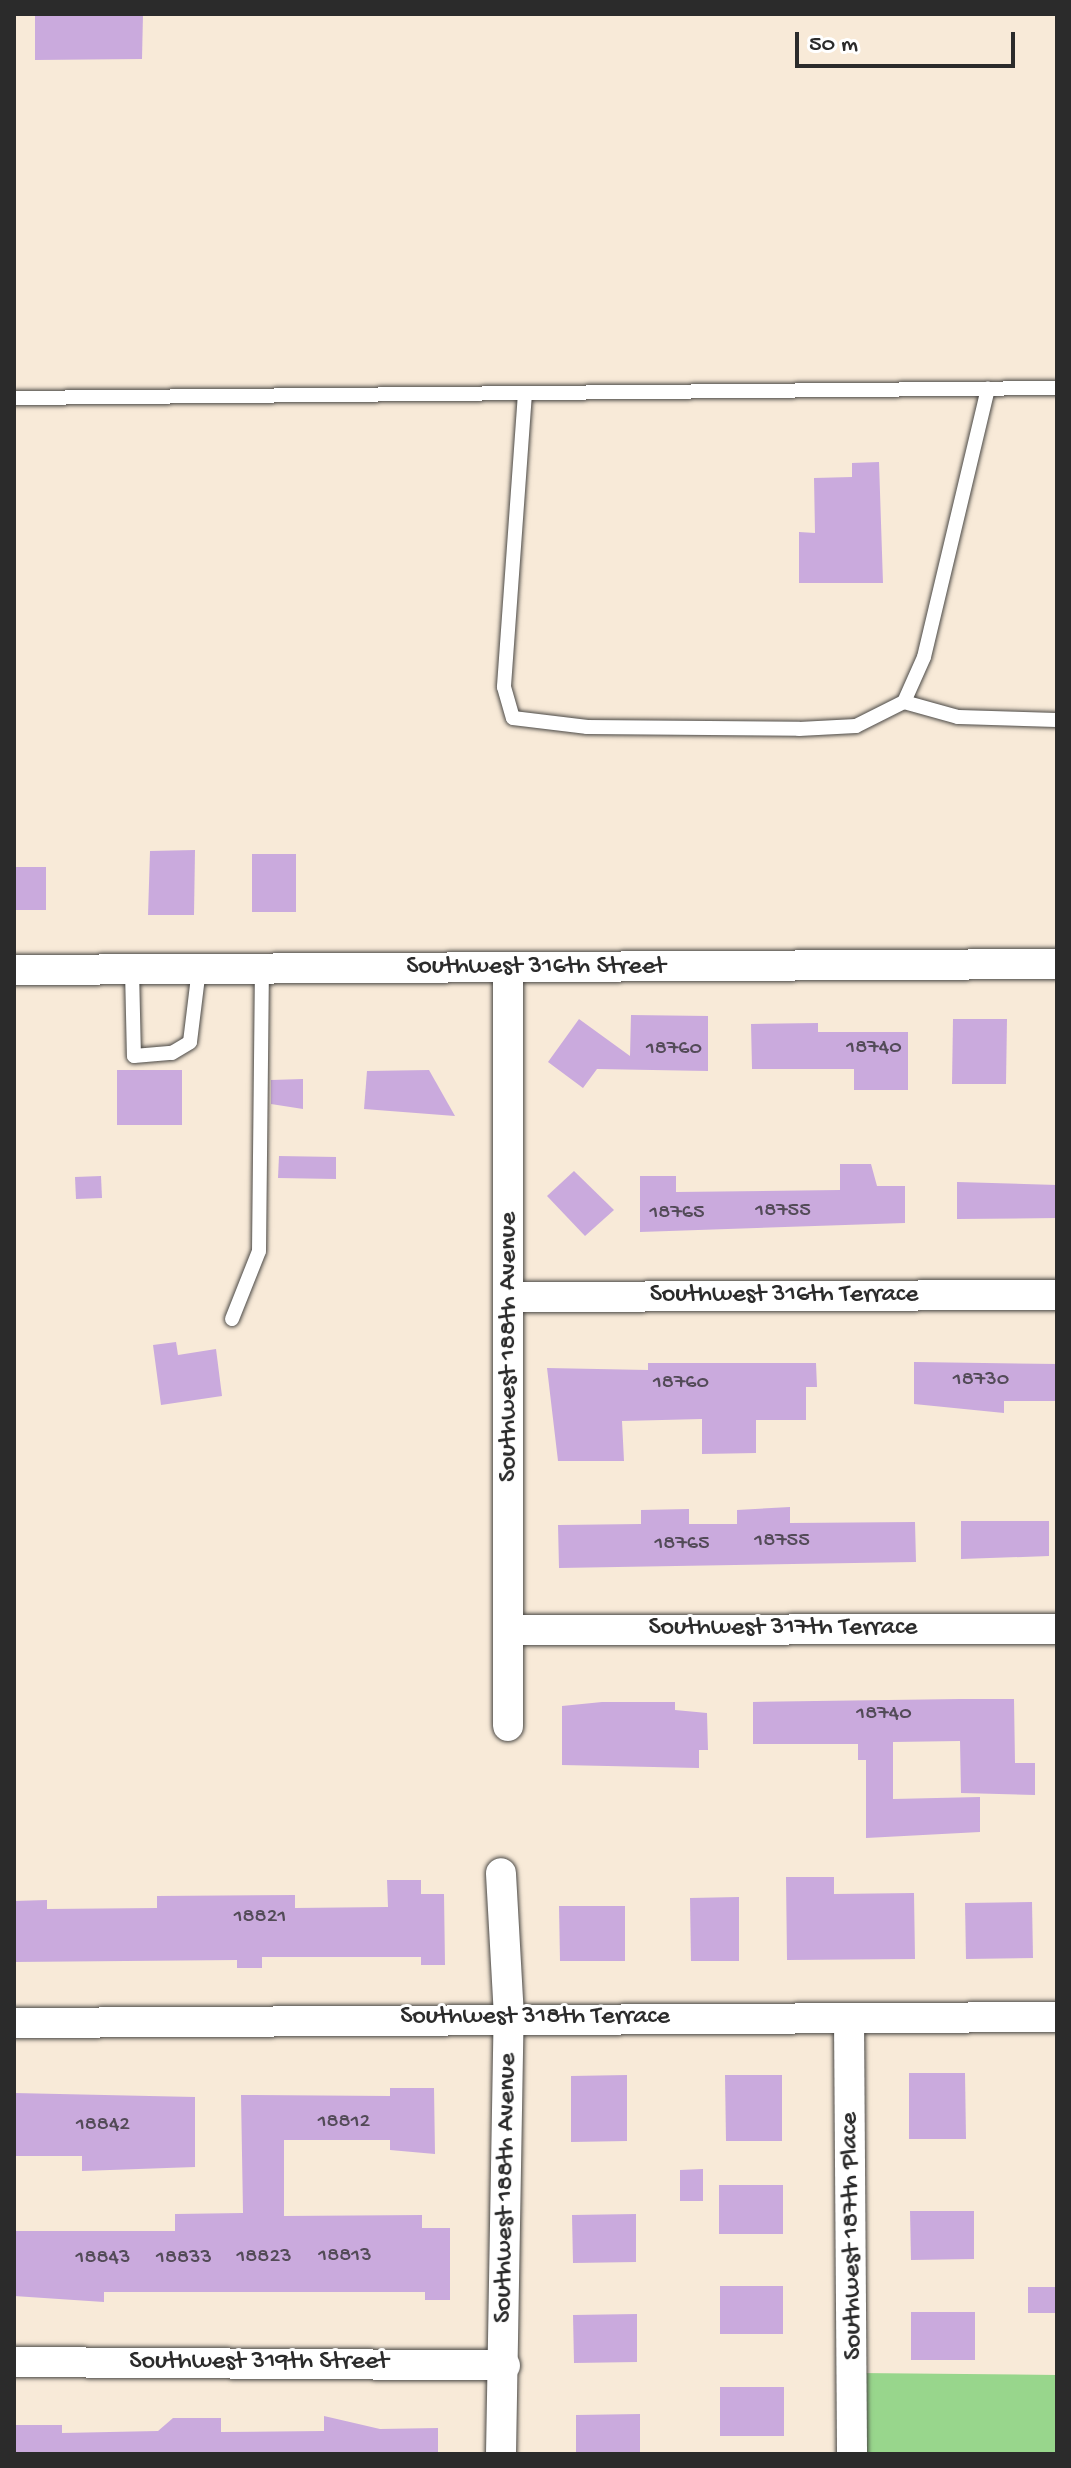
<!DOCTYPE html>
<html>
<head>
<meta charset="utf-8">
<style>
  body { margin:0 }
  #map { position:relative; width:1071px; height:2468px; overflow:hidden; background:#f8ead8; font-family:"Gochi Hand",sans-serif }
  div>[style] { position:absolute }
  .green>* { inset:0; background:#98d68c }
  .building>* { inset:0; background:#caaadd }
  .roads { filter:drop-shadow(0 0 2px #4a4845) drop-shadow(0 0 2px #4a4845) }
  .lane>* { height:14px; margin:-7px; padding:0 7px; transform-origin:7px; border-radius:7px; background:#fff }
  .street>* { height:30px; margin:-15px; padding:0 15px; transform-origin:15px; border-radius:15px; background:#fff }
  span { translate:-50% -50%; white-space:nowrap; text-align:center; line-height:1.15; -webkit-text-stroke:6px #fff; paint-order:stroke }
  .number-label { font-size:22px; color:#534b58 }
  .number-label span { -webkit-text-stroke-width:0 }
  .street-label { font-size:26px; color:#2b2b2b }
  .frame { position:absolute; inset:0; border:16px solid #2b2b2b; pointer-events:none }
  .scale { position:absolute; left:795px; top:32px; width:220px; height:36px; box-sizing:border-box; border:4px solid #2b2b2b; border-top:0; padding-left:10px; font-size:24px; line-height:28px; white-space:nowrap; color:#2b2b2b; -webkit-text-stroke:6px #fff; paint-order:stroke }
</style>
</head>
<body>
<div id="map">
  <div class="green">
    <i style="clip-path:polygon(858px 2373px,1057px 2375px,1057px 2454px,856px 2454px)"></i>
  </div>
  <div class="building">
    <i style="clip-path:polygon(35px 14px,143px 14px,142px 59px,35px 60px)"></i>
    <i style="clip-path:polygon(879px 462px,883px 583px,799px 583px,799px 532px,815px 533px,814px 478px,852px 477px,852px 463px)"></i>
    <i style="clip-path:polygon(195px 850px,194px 915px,148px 915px,150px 851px)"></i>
    <i style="clip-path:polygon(252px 854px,296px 854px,296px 912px,252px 912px)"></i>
    <i style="clip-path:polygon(14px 867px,46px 867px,46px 910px,14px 910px)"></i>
    <i style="clip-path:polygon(631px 1015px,708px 1016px,708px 1071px,597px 1069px,583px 1088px,548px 1062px,579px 1019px,630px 1056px)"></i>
    <i style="clip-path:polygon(953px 1019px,1007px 1019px,1006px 1084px,952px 1084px)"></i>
    <i style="clip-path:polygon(818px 1023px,818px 1032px,908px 1032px,908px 1090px,854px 1090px,854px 1069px,752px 1069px,751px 1024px)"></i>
    <i style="clip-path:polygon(117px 1070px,182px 1070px,182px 1125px,117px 1125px)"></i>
    <i style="clip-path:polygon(429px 1070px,455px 1116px,364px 1109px,367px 1071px)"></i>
    <i style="clip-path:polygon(303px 1079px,303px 1109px,271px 1104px,271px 1080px)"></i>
    <i style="clip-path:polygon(279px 1156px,336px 1157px,336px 1179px,278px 1178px)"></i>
    <i style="clip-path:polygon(840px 1164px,871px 1164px,877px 1186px,905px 1186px,905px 1223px,640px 1232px,640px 1176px,676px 1176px,676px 1192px,840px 1190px)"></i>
    <i style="clip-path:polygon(574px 1171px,614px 1210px,585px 1236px,547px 1196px)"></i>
    <i style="clip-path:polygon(101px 1176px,102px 1198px,76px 1199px,75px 1177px)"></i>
    <i style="clip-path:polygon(957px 1182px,1057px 1185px,1057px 1218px,957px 1219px)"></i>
    <i style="clip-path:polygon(176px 1342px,178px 1355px,216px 1349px,222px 1396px,161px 1405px,153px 1345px)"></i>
    <i style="clip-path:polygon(914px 1362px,1057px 1364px,1057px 1401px,1004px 1401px,1004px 1413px,914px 1404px)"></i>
    <i style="clip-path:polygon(648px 1363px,816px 1363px,817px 1387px,806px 1387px,806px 1420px,756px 1420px,756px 1453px,702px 1454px,702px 1419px,622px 1421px,624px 1461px,558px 1461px,547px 1368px,648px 1370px)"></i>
    <i style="clip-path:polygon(790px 1507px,790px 1523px,915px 1522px,916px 1562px,559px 1568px,558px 1525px,641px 1524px,641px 1510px,689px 1509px,689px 1524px,737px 1524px,737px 1510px)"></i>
    <i style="clip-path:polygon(961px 1521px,1049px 1521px,1049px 1556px,961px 1559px)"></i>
    <i style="clip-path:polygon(960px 1699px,1014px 1699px,1015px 1763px,1035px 1763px,1035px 1795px,961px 1793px,960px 1741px,893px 1742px,893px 1799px,980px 1797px,980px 1832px,866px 1838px,866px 1760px,858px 1760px,858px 1744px,753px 1744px,753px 1702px)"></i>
    <i style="clip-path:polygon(602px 1702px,675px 1702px,675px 1710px,707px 1713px,708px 1750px,699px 1750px,699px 1768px,562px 1765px,562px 1706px)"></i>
    <i style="clip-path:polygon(786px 1877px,834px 1877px,834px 1894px,914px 1893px,915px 1959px,787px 1960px)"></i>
    <i style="clip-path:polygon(387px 1880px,421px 1880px,421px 1894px,444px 1894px,445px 1965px,421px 1965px,421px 1957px,262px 1957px,262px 1968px,237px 1968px,237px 1960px,14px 1962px,14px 1901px,47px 1900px,47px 1909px,157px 1908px,157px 1896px,295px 1895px,295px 1908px,388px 1907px)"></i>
    <i style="clip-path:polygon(739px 1897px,739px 1961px,691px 1961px,690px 1898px)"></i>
    <i style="clip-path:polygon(1032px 1902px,1033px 1958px,966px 1959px,965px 1903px)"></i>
    <i style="clip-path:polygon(559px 1906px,625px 1906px,625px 1961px,560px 1961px)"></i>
    <i style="clip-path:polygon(909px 2073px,965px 2073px,966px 2139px,909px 2139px)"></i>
    <i style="clip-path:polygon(627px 2075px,627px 2141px,571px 2142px,571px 2076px)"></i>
    <i style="clip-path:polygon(725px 2075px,782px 2075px,782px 2141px,726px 2141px)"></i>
    <i style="clip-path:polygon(390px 2088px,434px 2088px,435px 2154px,390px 2150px,390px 2140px,284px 2140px,284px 2216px,422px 2215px,422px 2228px,450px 2228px,450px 2300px,425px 2300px,425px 2292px,104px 2292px,104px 2302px,14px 2296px,14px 2231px,175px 2231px,175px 2214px,243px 2213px,241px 2095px,390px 2096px)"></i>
    <i style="clip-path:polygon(14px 2093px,195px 2097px,195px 2167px,82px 2171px,82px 2156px,14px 2156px)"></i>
    <i style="clip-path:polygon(703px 2169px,703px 2201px,680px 2201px,680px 2170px)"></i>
    <i style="clip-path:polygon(719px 2185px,783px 2185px,783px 2234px,719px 2234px)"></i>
    <i style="clip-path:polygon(910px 2211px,974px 2211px,974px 2259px,911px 2260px)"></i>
    <i style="clip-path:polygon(636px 2214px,636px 2262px,573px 2263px,572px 2215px)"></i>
    <i style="clip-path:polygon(720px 2286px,783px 2286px,783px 2334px,720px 2334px)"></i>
    <i style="clip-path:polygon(1028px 2287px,1057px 2287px,1057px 2313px,1028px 2313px)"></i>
    <i style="clip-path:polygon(911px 2312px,975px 2312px,975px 2360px,911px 2360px)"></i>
    <i style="clip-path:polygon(637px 2314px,637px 2362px,574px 2363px,573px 2315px)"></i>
    <i style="clip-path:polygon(720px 2387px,784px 2387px,784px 2436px,720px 2436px)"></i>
    <i style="clip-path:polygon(640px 2414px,640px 2454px,576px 2454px,576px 2415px)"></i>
    <i style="clip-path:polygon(324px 2416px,380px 2429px,438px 2428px,438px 2454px,14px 2454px,14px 2425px,62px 2425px,62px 2433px,158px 2431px,173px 2418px,221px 2418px,221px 2432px,324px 2431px)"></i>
  </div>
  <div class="roads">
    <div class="lane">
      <i style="left:525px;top:393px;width:295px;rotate:94.1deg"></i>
      <i style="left:504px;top:687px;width:32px;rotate:74deg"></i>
      <i style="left:513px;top:718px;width:75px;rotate:6.9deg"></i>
      <i style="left:587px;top:727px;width:212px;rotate:0.5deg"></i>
      <i style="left:799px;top:729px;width:57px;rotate:-3deg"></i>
      <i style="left:856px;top:726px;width:54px;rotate:-26.6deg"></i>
      <i style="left:904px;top:702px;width:49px;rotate:-66deg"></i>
      <i style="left:924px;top:657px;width:276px;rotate:-76.6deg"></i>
      <i style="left:14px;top:398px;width:1043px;rotate:-0.55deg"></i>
      <i style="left:904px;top:702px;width:56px;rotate:15.5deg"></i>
      <i style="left:958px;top:717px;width:99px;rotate:1.7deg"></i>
      <i style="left:132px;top:970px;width:86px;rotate:88.7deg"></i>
      <i style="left:134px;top:1056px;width:38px;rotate:-5deg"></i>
      <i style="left:172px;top:1053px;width:21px;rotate:-31deg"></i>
      <i style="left:190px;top:1042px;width:74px;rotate:-83deg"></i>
      <i style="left:232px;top:1319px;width:73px;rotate:-68.3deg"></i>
      <i style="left:259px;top:1251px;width:282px;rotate:-89.4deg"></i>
    </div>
    <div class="street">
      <i style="left:508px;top:968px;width:758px;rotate:90deg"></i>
      <i style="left:14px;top:970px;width:1043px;rotate:-0.33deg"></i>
      <i style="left:511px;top:1297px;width:546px;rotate:-0.21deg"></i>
      <i style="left:508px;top:1630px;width:549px;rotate:-0.1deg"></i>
      <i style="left:849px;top:2019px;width:435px;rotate:89.6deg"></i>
      <i style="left:14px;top:2023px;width:1043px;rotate:-0.33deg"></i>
      <i style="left:14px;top:2362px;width:491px;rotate:0.4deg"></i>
      <i style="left:501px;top:2454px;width:437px;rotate:-89deg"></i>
      <i style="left:509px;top:2017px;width:144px;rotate:-93.2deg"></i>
    </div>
  </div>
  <div class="number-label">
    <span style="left:874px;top:1049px">18740</span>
    <span style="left:674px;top:1050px">18760</span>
    <span style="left:783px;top:1212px">18755</span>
    <span style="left:677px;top:1214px">18765</span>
    <span style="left:981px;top:1381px">18730</span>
    <span style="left:681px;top:1384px">18760</span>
    <span style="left:782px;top:1542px">18755</span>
    <span style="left:682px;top:1545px">18765</span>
    <span style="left:884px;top:1715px">18740</span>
    <span style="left:260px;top:1918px">18821</span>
    <span style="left:344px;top:2123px">18812</span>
    <span style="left:103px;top:2126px">18842</span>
    <span style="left:345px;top:2257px">18813</span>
    <span style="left:264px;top:2258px">18823</span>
    <span style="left:103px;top:2259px">18843</span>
    <span style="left:184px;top:2259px">18833</span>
  </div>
  <div class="street-label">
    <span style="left:536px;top:968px">Southwest 316th Street</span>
    <span style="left:784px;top:1296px">Southwest 316th Terrace</span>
    <span style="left:510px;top:1347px;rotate:-90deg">Southwest 188th Avenue</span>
    <span style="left:783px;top:1629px">Southwest 317th Terrace</span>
    <span style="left:535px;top:2018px">Southwest 318th Terrace</span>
    <span style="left:507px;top:2188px;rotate:-89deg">Southwest 188th Avenue</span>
    <span style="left:853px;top:2236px;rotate:-91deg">Southwest 187th Place</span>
    <span style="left:259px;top:2363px">Southwest 319th Street</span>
  </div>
  <div class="frame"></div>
  <div class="scale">50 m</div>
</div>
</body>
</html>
